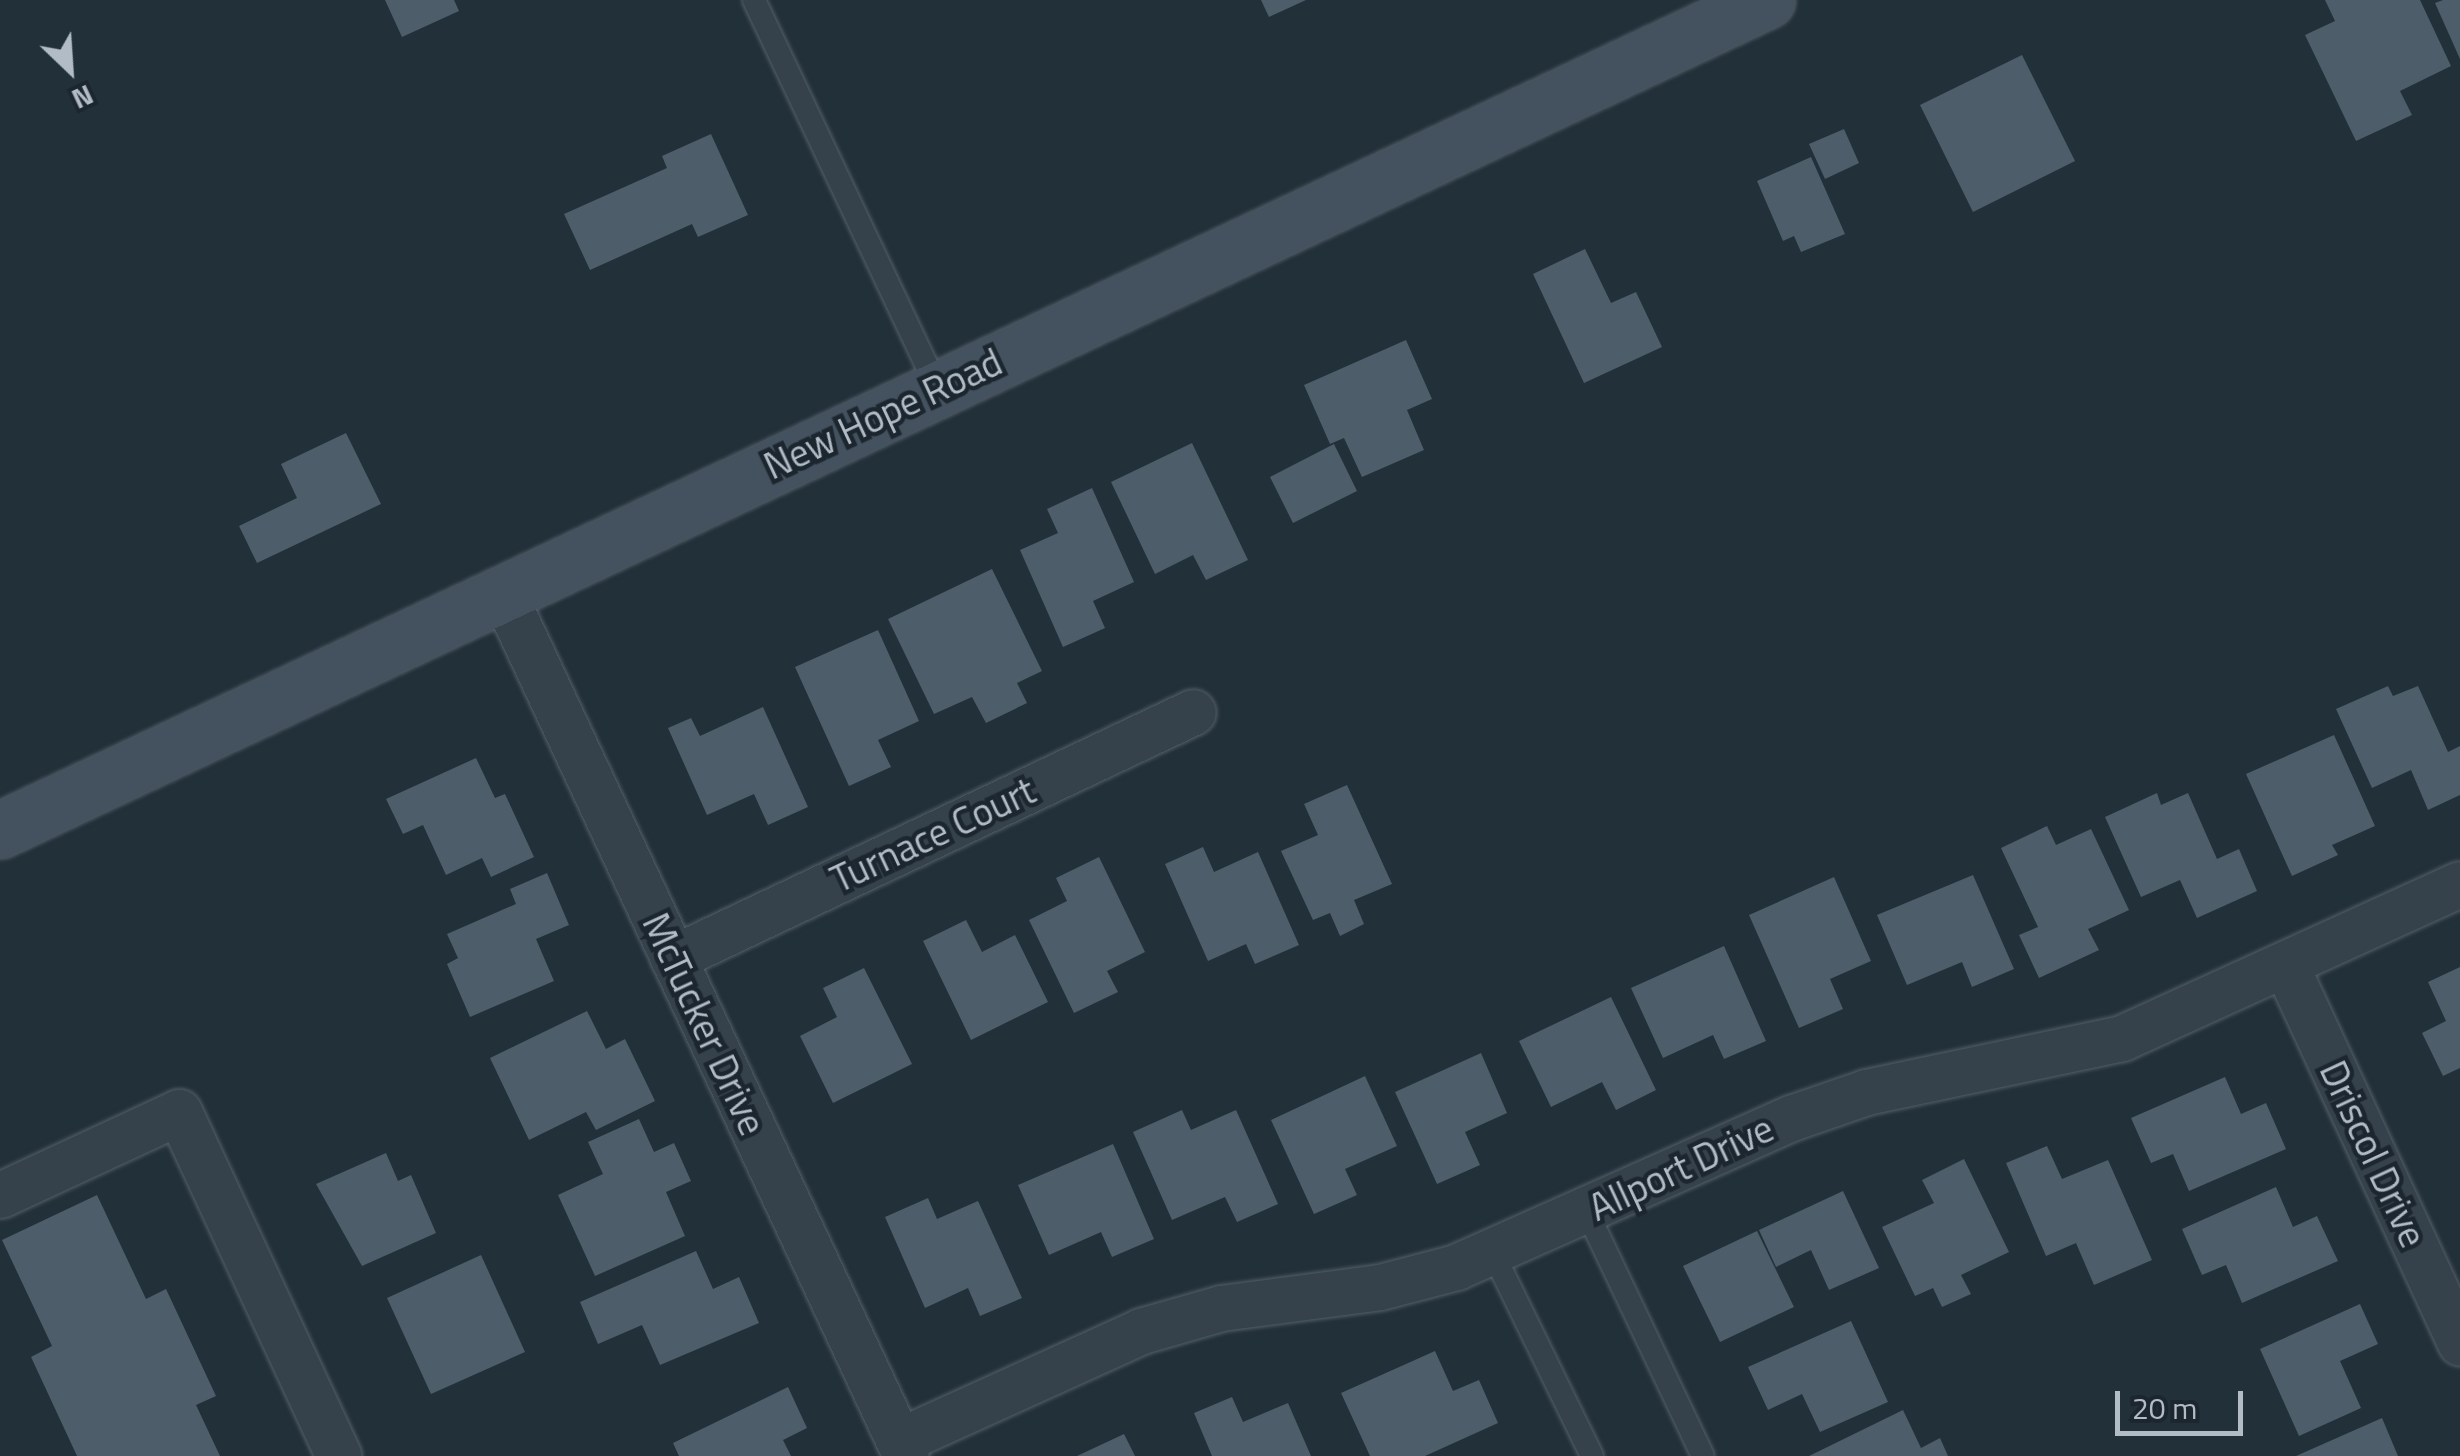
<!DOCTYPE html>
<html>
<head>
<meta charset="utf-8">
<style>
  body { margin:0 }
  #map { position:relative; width:2460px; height:1456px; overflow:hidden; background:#22303a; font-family:"Titillium Web",sans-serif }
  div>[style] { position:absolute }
  .building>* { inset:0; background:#4d5d69 }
  .roads { filter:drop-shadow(0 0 2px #545f68) drop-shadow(0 0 2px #545f68) }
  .service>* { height:22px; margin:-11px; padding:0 11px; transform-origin:11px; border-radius:11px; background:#36424b }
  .minor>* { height:45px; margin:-22.5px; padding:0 22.5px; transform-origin:22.5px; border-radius:22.5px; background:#36424b }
  .secondary>* { height:55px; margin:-27.5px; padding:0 27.5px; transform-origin:27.5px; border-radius:27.5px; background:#44515e }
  span { translate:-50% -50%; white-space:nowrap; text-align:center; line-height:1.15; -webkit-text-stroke:9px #1b262f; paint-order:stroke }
  .street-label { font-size:38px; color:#b1bcc7 }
  .north { position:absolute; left:20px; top:20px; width:100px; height:100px; -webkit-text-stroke:8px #1b262f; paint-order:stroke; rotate:155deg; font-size:28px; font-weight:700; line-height:40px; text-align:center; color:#b1bcc7 }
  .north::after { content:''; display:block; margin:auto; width:35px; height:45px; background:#b1bcc7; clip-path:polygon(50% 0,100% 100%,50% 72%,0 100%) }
  .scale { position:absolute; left:2115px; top:1391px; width:128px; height:45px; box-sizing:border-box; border:5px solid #b1bcc7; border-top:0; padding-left:12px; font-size:30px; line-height:35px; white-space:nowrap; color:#b1bcc7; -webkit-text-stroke:8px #1b262f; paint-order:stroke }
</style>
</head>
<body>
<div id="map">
  <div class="building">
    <i style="clip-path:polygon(385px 0,454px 0,459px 11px,402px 37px)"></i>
    <i style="clip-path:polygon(1261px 0,1306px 0,1269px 17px)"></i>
    <i style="clip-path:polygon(2325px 0,2420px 0,2451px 66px,2400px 91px,2412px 115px,2356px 141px,2305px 35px,2335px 21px)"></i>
    <i style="clip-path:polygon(2443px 0,2460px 0,2460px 59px,2435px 3px)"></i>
    <i style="clip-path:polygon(2022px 55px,2075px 161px,1973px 212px,1920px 105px)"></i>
    <i style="clip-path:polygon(1844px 129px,1859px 163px,1825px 179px,1809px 144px)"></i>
    <i style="clip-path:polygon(711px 134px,748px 215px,698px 237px,692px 224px,590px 270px,564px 214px,667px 168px,662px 156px)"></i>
    <i style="clip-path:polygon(1811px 157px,1845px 234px,1801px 252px,1794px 236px,1783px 241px,1757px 181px)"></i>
    <i style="clip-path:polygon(1585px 249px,1611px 303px,1636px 292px,1662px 347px,1584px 383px,1533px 274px)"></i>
    <i style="clip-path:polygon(1406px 340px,1432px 399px,1407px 410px,1424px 450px,1362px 477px,1344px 438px,1330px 444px,1304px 385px)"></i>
    <i style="clip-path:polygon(346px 433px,381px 504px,257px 563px,239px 526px,297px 498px,281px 464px)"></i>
    <i style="clip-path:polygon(1192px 443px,1248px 560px,1206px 580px,1193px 555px,1155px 574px,1111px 482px)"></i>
    <i style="clip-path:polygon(1334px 444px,1357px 491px,1293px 523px,1270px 477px)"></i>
    <i style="clip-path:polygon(1092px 488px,1134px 582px,1093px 601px,1105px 628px,1063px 647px,1020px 550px,1058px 533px,1047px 509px)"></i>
    <i style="clip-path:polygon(992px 569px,1042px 671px,1017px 683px,1027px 703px,986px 723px,972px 697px,934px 714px,888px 619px)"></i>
    <i style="clip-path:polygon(878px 630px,919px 721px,878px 740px,891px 767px,849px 786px,795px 667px)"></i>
    <i style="clip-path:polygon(2388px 686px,2393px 696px,2418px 686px,2448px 752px,2460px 746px,2460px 795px,2428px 810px,2411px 770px,2372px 788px,2336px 709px)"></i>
    <i style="clip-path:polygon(763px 707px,808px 807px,768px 825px,754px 794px,707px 815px,668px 728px,691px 718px,700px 736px)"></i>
    <i style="clip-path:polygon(2334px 735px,2375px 826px,2332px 845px,2338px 855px,2292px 876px,2246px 774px)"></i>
    <i style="clip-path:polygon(476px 758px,495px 798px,505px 794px,534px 857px,491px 877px,482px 858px,446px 875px,423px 825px,403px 834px,386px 799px)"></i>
    <i style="clip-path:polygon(1347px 785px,1392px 884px,1354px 900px,1364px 924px,1340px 936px,1330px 913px,1313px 920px,1281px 851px,1318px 835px,1304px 804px)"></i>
    <i style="clip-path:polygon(2157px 793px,2161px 805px,2188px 793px,2217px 859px,2239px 849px,2257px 891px,2197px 918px,2180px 880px,2141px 897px,2105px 817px)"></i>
    <i style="clip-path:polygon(2047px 826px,2056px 845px,2091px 829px,2129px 910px,2088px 929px,2099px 950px,2039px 978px,2019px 935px,2038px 927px,2001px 848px)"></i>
    <i style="clip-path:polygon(1203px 847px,1214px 872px,1258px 852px,1299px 945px,1255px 964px,1246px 944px,1208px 961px,1165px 864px)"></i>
    <i style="clip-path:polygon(1099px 857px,1145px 952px,1107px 971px,1118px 992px,1074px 1013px,1029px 920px,1067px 901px,1056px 878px)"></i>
    <i style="clip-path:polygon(547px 873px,569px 925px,536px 939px,554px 981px,470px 1017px,447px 964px,458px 958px,447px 934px,516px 904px,510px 889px)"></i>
    <i style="clip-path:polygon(1973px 875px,2014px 969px,1972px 987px,1962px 962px,1907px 985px,1877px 915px)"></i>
    <i style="clip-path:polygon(1834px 877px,1871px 961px,1830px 979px,1843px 1009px,1799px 1028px,1749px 915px)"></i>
    <i style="clip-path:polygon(966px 920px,982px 952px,1015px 935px,1048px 1002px,971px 1040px,923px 941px)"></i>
    <i style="clip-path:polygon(1724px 946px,1766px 1041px,1724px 1059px,1713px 1035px,1663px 1058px,1631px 988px)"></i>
    <i style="clip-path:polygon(2460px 967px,2460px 1068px,2443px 1076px,2422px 1033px,2446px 1021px,2428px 982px)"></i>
    <i style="clip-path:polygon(864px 968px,912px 1064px,833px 1103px,800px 1036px,837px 1017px,823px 988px)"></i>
    <i style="clip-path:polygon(1611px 997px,1656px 1090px,1616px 1110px,1602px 1082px,1551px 1107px,1519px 1041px)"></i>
    <i style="clip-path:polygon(587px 1011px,606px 1049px,625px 1039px,655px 1101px,596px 1130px,586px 1112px,529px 1140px,490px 1058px)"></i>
    <i style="clip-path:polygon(1481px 1053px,1507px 1113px,1465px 1132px,1480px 1165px,1437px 1184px,1395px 1092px)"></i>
    <i style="clip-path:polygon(1365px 1076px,1397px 1146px,1345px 1169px,1357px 1195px,1314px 1214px,1271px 1120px)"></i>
    <i style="clip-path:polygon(2225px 1077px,2241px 1114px,2266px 1103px,2286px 1149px,2189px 1191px,2173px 1154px,2151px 1163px,2131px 1118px)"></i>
    <i style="clip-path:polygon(1182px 1110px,1191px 1130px,1236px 1110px,1278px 1204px,1237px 1222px,1225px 1197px,1172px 1220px,1133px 1132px)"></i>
    <i style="clip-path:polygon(639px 1119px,654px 1152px,674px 1143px,691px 1181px,666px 1192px,685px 1236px,595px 1276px,558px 1195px,603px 1174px,588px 1142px)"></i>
    <i style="clip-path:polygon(1113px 1144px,1154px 1239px,1112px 1257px,1101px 1232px,1049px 1255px,1018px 1185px)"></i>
    <i style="clip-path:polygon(2047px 1146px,2062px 1179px,2108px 1160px,2152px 1260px,2094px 1285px,2076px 1243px,2046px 1256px,2006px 1163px)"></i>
    <i style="clip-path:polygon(386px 1153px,398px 1181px,411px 1175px,436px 1233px,362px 1266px,316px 1184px)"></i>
    <i style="clip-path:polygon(1964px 1159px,2009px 1252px,1961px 1275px,1971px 1294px,1942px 1307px,1933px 1288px,1915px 1296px,1882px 1227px,1934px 1203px,1922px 1180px)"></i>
    <i style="clip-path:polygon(2276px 1187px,2293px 1227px,2317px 1216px,2338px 1261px,2242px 1303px,2226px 1265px,2202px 1275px,2182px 1229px)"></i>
    <i style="clip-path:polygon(1843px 1191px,1879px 1268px,1829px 1290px,1811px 1250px,1776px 1267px,1759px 1230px)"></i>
    <i style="clip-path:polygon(97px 1195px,146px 1299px,166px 1289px,216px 1396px,196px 1405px,220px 1456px,77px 1456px,31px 1357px,52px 1346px,2px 1240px)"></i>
    <i style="clip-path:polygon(928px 1198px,937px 1219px,978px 1201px,1022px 1298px,980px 1316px,968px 1288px,925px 1308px,885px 1217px)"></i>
    <i style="clip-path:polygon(1757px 1231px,1794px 1307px,1720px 1342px,1683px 1266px)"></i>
    <i style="clip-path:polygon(696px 1251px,713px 1289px,739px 1277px,759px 1323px,660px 1365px,642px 1325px,598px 1344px,580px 1302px)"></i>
    <i style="clip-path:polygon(481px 1255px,525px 1352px,431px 1394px,387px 1298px)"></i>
    <i style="clip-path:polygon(2360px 1304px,2378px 1344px,2340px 1361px,2361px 1408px,2299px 1436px,2260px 1349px)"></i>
    <i style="clip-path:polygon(1851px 1321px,1888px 1402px,1820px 1432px,1802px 1394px,1768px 1410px,1748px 1367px)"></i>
    <i style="clip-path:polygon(1435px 1351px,1453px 1391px,1479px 1380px,1498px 1423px,1425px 1456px,1370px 1456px,1341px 1393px)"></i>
    <i style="clip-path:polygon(788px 1387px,807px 1428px,783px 1440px,791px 1456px,679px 1456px,673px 1443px)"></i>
    <i style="clip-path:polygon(1232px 1397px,1243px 1422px,1288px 1403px,1311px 1456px,1212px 1456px,1194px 1413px)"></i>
    <i style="clip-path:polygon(1903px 1410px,1921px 1448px,1940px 1438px,1948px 1456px,1809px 1456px)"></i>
    <i style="clip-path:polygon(2382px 1418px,2398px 1456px,2296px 1456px)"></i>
    <i style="clip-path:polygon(1124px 1434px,1135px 1456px,1077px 1456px)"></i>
  </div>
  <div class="roads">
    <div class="service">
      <i style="left:754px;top:0;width:430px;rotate:64.7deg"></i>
      <i style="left:1587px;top:1212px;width:270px;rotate:64.6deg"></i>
      <i style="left:1493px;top:1253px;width:226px;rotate:64deg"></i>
    </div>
    <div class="minor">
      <i style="left:503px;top:593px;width:952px;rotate:64.97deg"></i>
      <i style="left:673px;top:958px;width:575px;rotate:-25.32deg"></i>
      <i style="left:2286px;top:966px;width:415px;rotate:65.2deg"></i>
      <i style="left:0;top:1195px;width:197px;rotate:-24.9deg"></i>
      <i style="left:179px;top:1112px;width:379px;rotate:65.1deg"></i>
      <i style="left:899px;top:1441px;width:266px;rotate:-24.4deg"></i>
      <i style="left:1141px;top:1331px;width:83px;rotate:-16deg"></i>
      <i style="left:1221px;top:1308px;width:160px;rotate:-7.5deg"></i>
      <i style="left:1380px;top:1287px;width:79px;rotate:-14.7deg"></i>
      <i style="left:1456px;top:1267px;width:367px;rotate:-24deg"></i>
      <i style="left:1791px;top:1118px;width:79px;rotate:-19.1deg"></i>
      <i style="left:1866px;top:1092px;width:262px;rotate:-11.9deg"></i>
      <i style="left:2122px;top:1038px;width:371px;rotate:-24.5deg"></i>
    </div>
    <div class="secondary">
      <i style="left:0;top:830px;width:1952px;rotate:-25.16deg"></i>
    </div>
  </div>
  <div class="street-label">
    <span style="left:883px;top:414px;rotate:-25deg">New Hope Road</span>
    <span style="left:933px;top:835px;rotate:-25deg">Turnace Court</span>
    <span style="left:704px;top:1024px;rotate:65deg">McTucker Drive</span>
    <span style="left:2373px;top:1154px;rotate:65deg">Driscol Drive</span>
    <span style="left:1681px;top:1168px;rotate:-25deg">Allport Drive</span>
  </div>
  <div class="north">N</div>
  <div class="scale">20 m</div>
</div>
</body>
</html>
